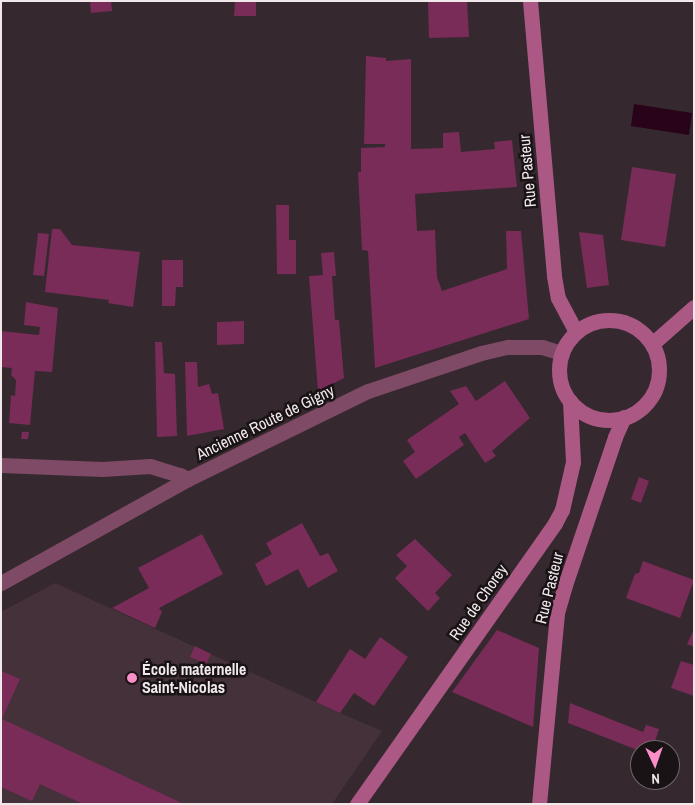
<!DOCTYPE html>
<html>
<head>
<meta charset="utf-8">
<style>
  body { margin:0 }
  #map { position:relative; width:695px; height:805px; overflow:hidden; background:#36282f; font-family:"Archivo Narrow",sans-serif }
  div>[style] { position:absolute }
  .built>* { inset:0; background:#45313a }
  .water>* { inset:0; background:#280319 }
  .building>* { inset:0; background:#782c57 }
  .street>* { height:15px; margin:-7.5px; padding:0 7.5px; transform-origin:7.5px; border-radius:7.5px; background:#7f4a65 }
  .secondary>* { height:15px; margin:-7.5px; padding:0 7.5px; transform-origin:7.5px; border-radius:7.5px; background:#ab5984 }
  .secondary>.ring { margin:-7.5px; padding:0; box-sizing:content-box; background:none; border:15px solid #ab5984; border-radius:50% }
  .dots>* { width:14px; height:14px; translate:-50% -50%; box-sizing:border-box; border:2px solid #191316; border-radius:50% }
  span { translate:-50% -50%; white-space:nowrap; text-align:center; line-height:1.15; -webkit-text-stroke:5px #191316; paint-order:stroke }
  .street-label { font-size:16px; color:#f1e8ec }
  .poi-label { font-size:16px; color:#f1e8ec; font-weight:700 }
  .left { translate:0 -50%; text-align:left }
  .frame { position:absolute; inset:0; border:2px solid #f1e8ec; pointer-events:none }
  .north { position:absolute; left:630px; top:740px; width:50px; height:50px; box-sizing:border-box; background:#191316; border:1px solid #6f686c; border-radius:50%; rotate:177deg; font-size:14px; font-weight:700; line-height:20px; text-align:center; color:#f1e8ec }
  .north::after { content:''; display:block; margin:auto; width:18px; height:22px; background:#fa8fc7; clip-path:polygon(50% 0,100% 100%,50% 72%,0 100%) }
</style>
</head>
<body>
<div id="map">
  <div class="built">
    <i style="clip-path:polygon(55px 583px,340px 713px,382px 731px,332px 804px,1px 804px,1px 612px)"></i>
  </div>
  <div class="water">
    <i style="clip-path:polygon(634px 104px,692px 113px,689px 135px,631px 126px)"></i>
  </div>
  <div class="building">
    <i style="clip-path:polygon(90px 1px,111px 1px,112px 11px,91px 13px)"></i>
    <i style="clip-path:polygon(235px 1px,256px 1px,256px 16px,234px 16px)"></i>
    <i style="clip-path:polygon(428px 1px,467px 1px,469px 37px,429px 38px)"></i>
    <i style="clip-path:polygon(366px 56px,386px 58px,386px 61px,411px 59px,411px 149px,443px 148px,443px 133px,459px 132px,461px 152px,495px 149px,494px 142px,512px 140px,517px 187px,415px 194px,417px 231px,435px 230px,437px 277px,442px 291px,507px 269px,506px 231px,521px 231px,529px 319px,375px 368px,368px 251px,362px 250px,358px 172px,361px 172px,361px 148px,385px 147px,385px 144px,364px 144px)"></i>
    <i style="clip-path:polygon(632px 167px,676px 174px,665px 247px,621px 240px)"></i>
    <i style="clip-path:polygon(276px 205px,289px 205px,289px 240px,296px 240px,296px 274px,277px 274px)"></i>
    <i style="clip-path:polygon(52px 229px,60px 229px,72px 245px,140px 252px,133px 307px,108px 303px,109px 300px,45px 292px)"></i>
    <i style="clip-path:polygon(579px 232px,603px 235px,609px 285px,587px 288px)"></i>
    <i style="clip-path:polygon(38px 233px,49px 234px,44px 276px,33px 275px)"></i>
    <i style="clip-path:polygon(334px 252px,336px 276px,332px 276px,335px 320px,339px 320px,344px 378px,318px 391px,309px 276px,323px 275px,321px 253px)"></i>
    <i style="clip-path:polygon(162px 260px,183px 260px,183px 287px,176px 287px,175px 306px,162px 306px)"></i>
    <i style="clip-path:polygon(26px 302px,58px 308px,52px 372px,35px 371px,30px 425px,9px 423px,11px 395px,15px 396px,16px 380px,11px 375px,12px 368px,1px 367px,1px 331px,39px 335px,40px 327px,24px 325px)"></i>
    <i style="clip-path:polygon(244px 321px,244px 344px,217px 345px,217px 322px)"></i>
    <i style="clip-path:polygon(155px 342px,162px 342px,164px 373px,175px 374px,177px 436px,157px 437px)"></i>
    <i style="clip-path:polygon(185px 362px,197px 362px,198px 387px,209px 384px,212px 394px,218px 393px,224px 429px,187px 436px)"></i>
    <i style="clip-path:polygon(505px 381px,530px 418px,492px 451px,496px 456px,485px 463px,465px 433px,459px 437px,464px 445px,416px 479px,403px 461px,415px 452px,407px 440px,459px 404px,450px 391px,466px 386px,476px 401px)"></i>
    <i style="clip-path:polygon(22px 432px,29px 432px,28px 439px,21px 439px)"></i>
    <i style="clip-path:polygon(639px 477px,649px 481px,641px 503px,631px 499px)"></i>
    <i style="clip-path:polygon(302px 523px,320px 556px,328px 553px,338px 571px,308px 588px,298px 569px,266px 586px,255px 564px,272px 554px,266px 543px)"></i>
    <i style="clip-path:polygon(202px 534px,223px 574px,159px 608px,162px 612px,155px 628px,112px 608px,149px 588px,138px 568px)"></i>
    <i style="clip-path:polygon(415px 539px,452px 575px,435px 593px,440px 598px,428px 611px,395px 578px,407px 566px,396px 555px)"></i>
    <i style="clip-path:polygon(643px 561px,694px 580px,680px 618px,626px 598px,635px 574px,639px 573px)"></i>
    <i style="clip-path:polygon(694px 629px,694px 647px,687px 644px)"></i>
    <i style="clip-path:polygon(497px 630px,539px 648px,533px 727px,452px 692px)"></i>
    <i style="clip-path:polygon(380px 637px,408px 657px,374px 706px,354px 693px,340px 713px,316px 702px,350px 649px,365px 659px)"></i>
    <i style="clip-path:polygon(195px 646px,211px 654px,206px 664px,190px 657px)"></i>
    <i style="clip-path:polygon(681px 661px,694px 665px,694px 696px,671px 688px)"></i>
    <i style="clip-path:polygon(1px 671px,20px 679px,2px 719px,184px 804px,83px 804px,40px 784px,32px 801px,1px 787px)"></i>
    <i style="clip-path:polygon(570px 703px,643px 732px,646px 725px,659px 729px,652px 750px,640px 751px,568px 723px)"></i>
  </div>
  <div class="street">
    <i style="left:1px;top:465px;width:101px;rotate:2.3deg"></i>
    <i style="left:102px;top:469px;width:48px;rotate:-3.6deg"></i>
    <i style="left:150px;top:466px;width:31px;rotate:17deg"></i>
    <i style="left:180px;top:475px;width:9px;rotate:27deg"></i>
    <i style="left:1px;top:583px;width:214px;rotate:-29.1deg"></i>
    <i style="left:188px;top:479px;width:200px;rotate:-26.1deg"></i>
    <i style="left:368px;top:391px;width:119px;rotate:-18.6deg"></i>
    <i style="left:481px;top:353px;width:28px;rotate:-13deg"></i>
    <i style="left:508px;top:347px;width:34px"></i>
    <i style="left:542px;top:347px;width:21px;rotate:17deg"></i>
  </div>
  <div class="secondary">
    <i style="left:530px;top:1px;width:276px;rotate:85deg"></i>
    <i style="left:554px;top:276px;width:22px;rotate:80deg"></i>
    <i style="left:558px;top:298px;width:38px;rotate:62deg"></i>
    <i class="ring" style="left:559px;top:320px;width:85px;height:85px"></i>
    <i style="left:652px;top:344px;width:56px;rotate:-41.4deg"></i>
    <i style="left:357px;top:804px;width:344px;rotate:-54.8deg"></i>
    <i style="left:555px;top:523px;width:15px;rotate:-62deg"></i>
    <i style="left:562px;top:510px;width:49px;rotate:-77.1deg"></i>
    <i style="left:573px;top:462px;width:61px;rotate:-92.8deg"></i>
    <i style="left:539px;top:804px;width:192px;rotate:-84.6deg"></i>
    <i style="left:557px;top:613px;width:29px;rotate:-74deg"></i>
    <i style="left:565px;top:585px;width:156px;rotate:-71.3deg"></i>
    <i style="left:615px;top:437px;width:22px;rotate:-66deg"></i>
  </div>
  <div class="dots">
    <i style="left:132px;top:678px;background:#fa8fc7"></i>
  </div>
  <div class="street-label">
    <span style="left:527px;top:171px;rotate:-95deg">Rue Pasteur</span>
    <span style="left:265px;top:422px;rotate:-26deg">Ancienne Route de Gigny</span>
    <span style="left:549px;top:588px;rotate:-76deg">Rue Pasteur</span>
    <span style="left:478px;top:602px;rotate:-55deg">Rue de Chorey</span>
  </div>
  <div class="poi-label">
    <span class="left" style="left:142px;top:678px">École maternelle<br>Saint-Nicolas</span>
  </div>
  <div class="frame"></div>
  <div class="north">N</div>
</div>
</body>
</html>
